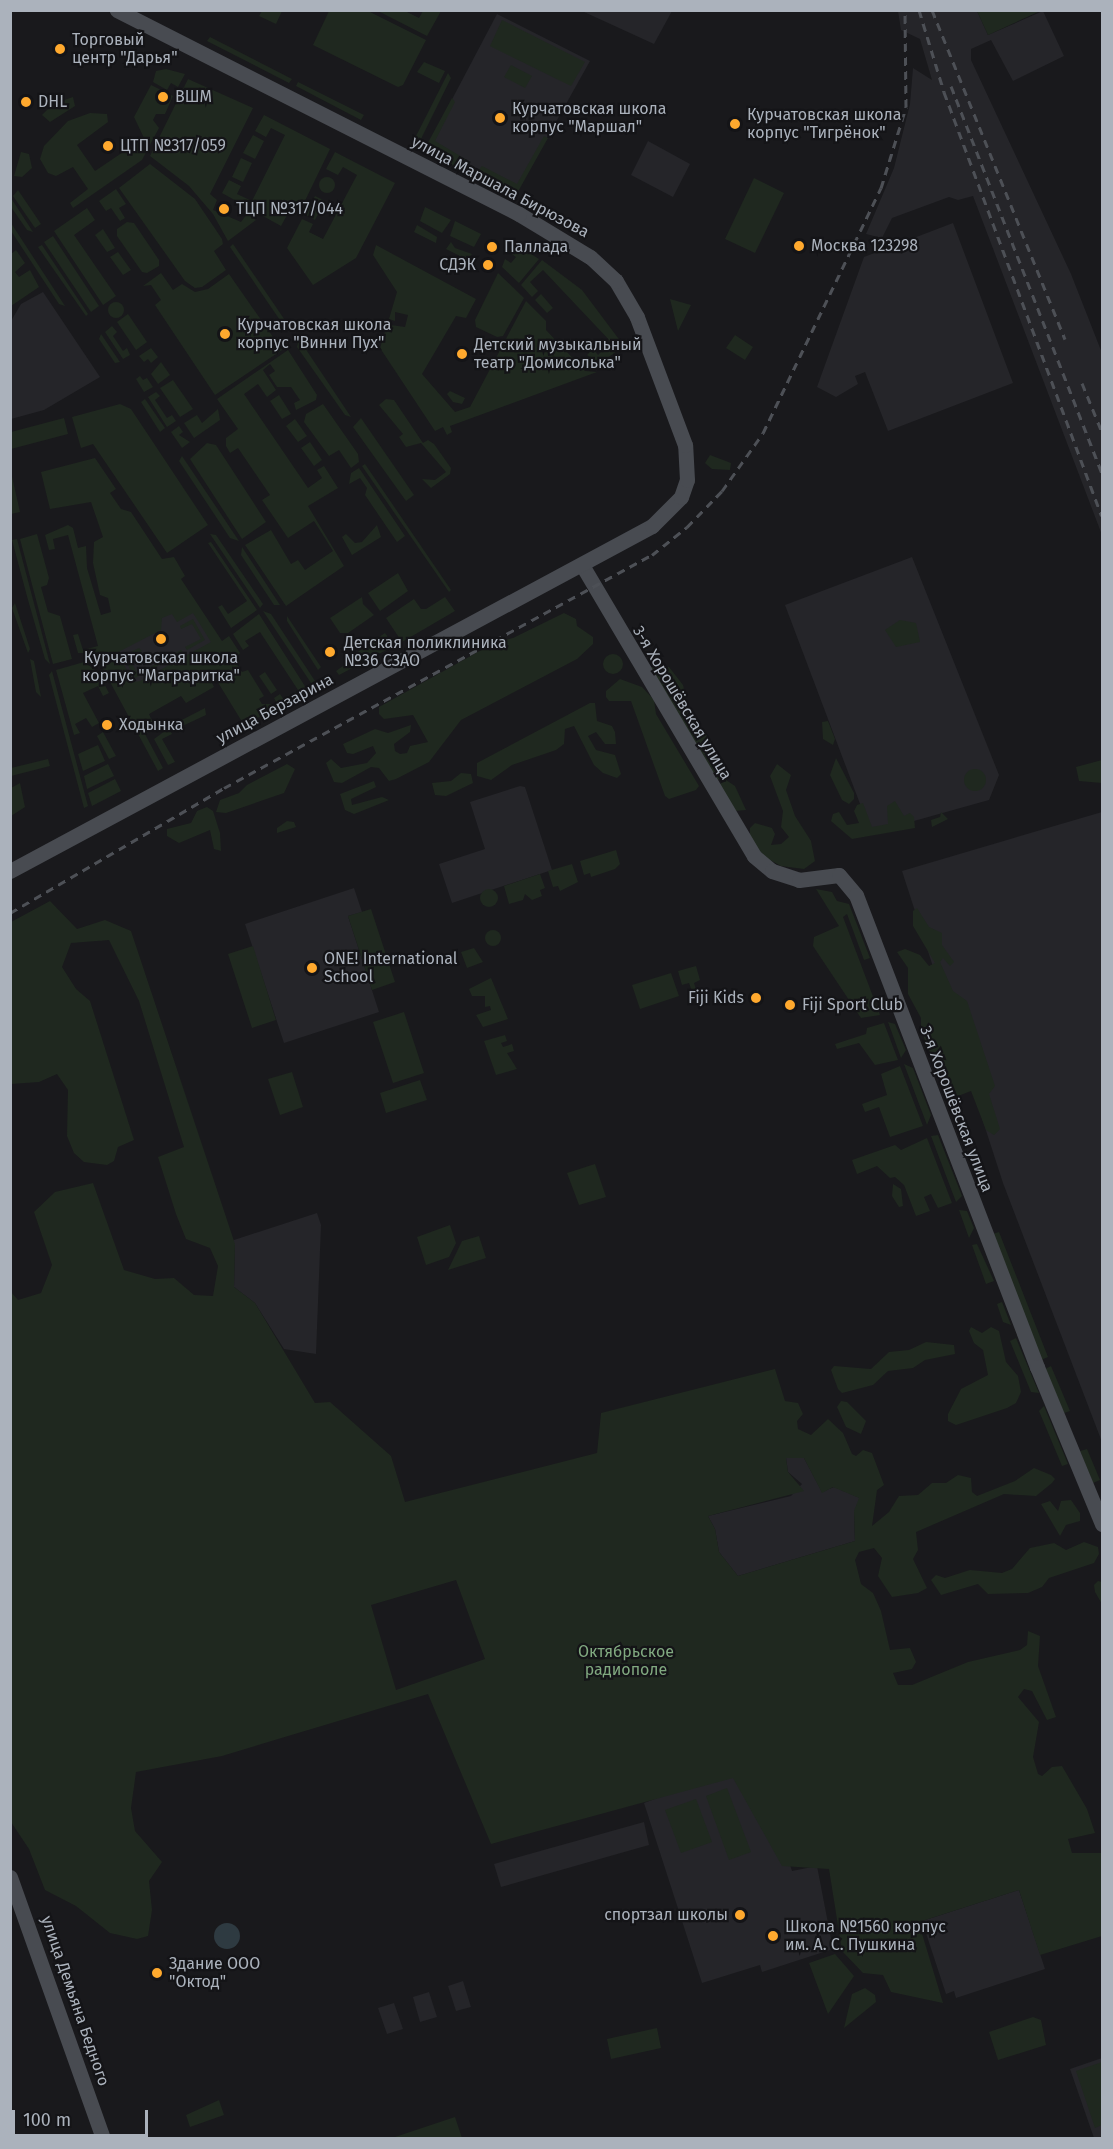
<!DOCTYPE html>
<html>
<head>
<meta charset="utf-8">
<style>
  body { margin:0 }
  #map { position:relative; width:1113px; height:2149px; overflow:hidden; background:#19191c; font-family:"Fira Sans",sans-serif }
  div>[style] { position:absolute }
  .built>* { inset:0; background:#252529 }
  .green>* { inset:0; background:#1f281f }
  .round { border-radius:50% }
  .water>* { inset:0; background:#2e3a41 }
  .secondary>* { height:15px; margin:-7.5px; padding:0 7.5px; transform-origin:7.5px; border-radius:7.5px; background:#484b51 }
  .rail>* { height:3px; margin-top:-1.5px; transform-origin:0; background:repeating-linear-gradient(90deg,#4d5056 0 8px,transparent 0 14px) }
  .dots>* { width:16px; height:16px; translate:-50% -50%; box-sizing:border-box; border:3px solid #141417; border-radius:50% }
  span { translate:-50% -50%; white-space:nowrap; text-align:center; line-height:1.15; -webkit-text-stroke:4.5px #141417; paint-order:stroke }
  .poi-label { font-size:16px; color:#abb2bc }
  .left { translate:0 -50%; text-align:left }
  .right { translate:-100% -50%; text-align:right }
  .street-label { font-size:16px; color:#abb2bc }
  .park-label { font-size:16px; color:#81a980 }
  .frame { position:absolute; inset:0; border:12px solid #abb2bc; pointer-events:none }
  .scale { position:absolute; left:12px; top:2110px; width:136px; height:27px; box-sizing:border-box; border:3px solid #abb2bc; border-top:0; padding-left:8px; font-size:18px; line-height:21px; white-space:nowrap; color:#abb2bc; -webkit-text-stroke:4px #141417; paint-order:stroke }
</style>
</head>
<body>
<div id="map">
  <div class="built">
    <i style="clip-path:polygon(582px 11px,672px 11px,654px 44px)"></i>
    <i style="clip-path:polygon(898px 11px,977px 11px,988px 35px,1043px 11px,1064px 56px,1013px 81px,991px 40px,971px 49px,971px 60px,1071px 274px,1102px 353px,1102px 535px,973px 196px,958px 200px,949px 197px,892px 218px,882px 238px,866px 234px,894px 168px,910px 104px,913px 68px,932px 80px,920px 39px,901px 30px)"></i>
    <i style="clip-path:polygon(497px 14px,590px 61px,518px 190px,429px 143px)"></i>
    <i style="clip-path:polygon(648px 141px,690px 164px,673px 197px,631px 175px)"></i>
    <i style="clip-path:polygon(953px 223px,1013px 383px,888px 431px,865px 372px,855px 376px,858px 384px,836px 397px,817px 387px,864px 257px)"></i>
    <i style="clip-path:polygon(43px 292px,100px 377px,44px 410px,11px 419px,11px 321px,21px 304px)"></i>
    <i style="clip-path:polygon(912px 557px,999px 775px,989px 800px,871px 833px,785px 605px)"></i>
    <i style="clip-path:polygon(179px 581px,222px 655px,149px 714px,114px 658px,104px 623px)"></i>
    <i style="clip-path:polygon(520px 786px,525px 787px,552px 870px,452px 903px,439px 864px,485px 849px,470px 802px)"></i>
    <i style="clip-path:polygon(1102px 812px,1102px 1442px,1003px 1183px,902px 871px)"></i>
    <i style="clip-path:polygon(354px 888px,362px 912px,348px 916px,379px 1012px,284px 1043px,245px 924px)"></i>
    <i style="clip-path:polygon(317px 1213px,321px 1225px,316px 1354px,284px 1349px,255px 1303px,234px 1287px,235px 1245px,231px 1241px)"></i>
    <i style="clip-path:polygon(786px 1458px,804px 1458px,822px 1492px,834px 1487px,860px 1498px,854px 1512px,855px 1541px,738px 1576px,719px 1552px,715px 1529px,708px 1516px,791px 1496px,802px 1484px,788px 1472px)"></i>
    <i style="clip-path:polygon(757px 1760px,792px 1871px,817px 1866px,833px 1949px,762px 1972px,760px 1965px,702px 1983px,644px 1803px)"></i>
    <i style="clip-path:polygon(644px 1822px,649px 1845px,501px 1887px,494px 1864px)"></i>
    <i style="clip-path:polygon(1019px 1890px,1045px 1969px,956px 1998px,954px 1991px,946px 1994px,922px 1921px)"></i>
    <i style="clip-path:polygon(463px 1981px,471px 2007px,456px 2011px,448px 1986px)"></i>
    <i style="clip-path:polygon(429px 1992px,437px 2017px,420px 2022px,413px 1997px)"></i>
    <i style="clip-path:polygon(394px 2003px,403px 2029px,387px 2034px,378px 2008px)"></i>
    <i style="clip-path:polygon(1102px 2058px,1102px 2138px,1094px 2138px,1070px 2069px)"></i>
  </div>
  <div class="green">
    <i style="clip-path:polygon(262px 11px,262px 10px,282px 11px,276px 24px,259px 16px)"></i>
    <i style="clip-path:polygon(329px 11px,368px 11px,426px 40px,403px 85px,398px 87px,313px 45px)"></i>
    <i style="clip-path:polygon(378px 11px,405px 11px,419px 18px,423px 11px,441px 11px,427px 36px)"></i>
    <i style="clip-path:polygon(977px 11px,1040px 11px,988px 35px)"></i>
    <i style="clip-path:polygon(502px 20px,585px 62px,571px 86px,490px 46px)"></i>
    <i style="clip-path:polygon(210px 37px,292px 79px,289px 83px,207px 41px)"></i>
    <i style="clip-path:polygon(424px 62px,445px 71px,439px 83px,417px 72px)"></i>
    <i style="clip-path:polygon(511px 65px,532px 76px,525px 88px,504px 77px)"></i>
    <i style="clip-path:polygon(166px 69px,185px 74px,178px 87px,171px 83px,167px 90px,153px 82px,156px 71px)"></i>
    <i style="clip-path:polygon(448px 73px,451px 78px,420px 141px,415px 138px)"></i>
    <i style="clip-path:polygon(188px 79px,253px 108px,210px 194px,217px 200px,213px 210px,241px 222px,247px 214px,256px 220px,228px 241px,213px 214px,189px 186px,150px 156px)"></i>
    <i style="clip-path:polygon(298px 82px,364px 115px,361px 120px,296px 86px)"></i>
    <i style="clip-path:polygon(151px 85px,173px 96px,165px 114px,156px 114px,153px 120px,159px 128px,142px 160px,73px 208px,70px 203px,88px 189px,73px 167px,56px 176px,48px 173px,40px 159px,44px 146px,68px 121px,90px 113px,107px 114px,108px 122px,77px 145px,95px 171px,144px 138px,134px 117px)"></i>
    <i style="clip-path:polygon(73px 97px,75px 106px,50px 122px,42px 115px,53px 104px)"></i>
    <i style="clip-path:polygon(452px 98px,455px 102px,435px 141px,467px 160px,469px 165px,465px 172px,424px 150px)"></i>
    <i style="clip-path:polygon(264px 115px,330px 149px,302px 207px,291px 208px,281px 226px,222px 193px,229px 180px,241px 186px,237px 194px,252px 201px,285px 135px,271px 128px,266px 137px,255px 131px)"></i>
    <i style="clip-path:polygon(253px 135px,264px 141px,255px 159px,243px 153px)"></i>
    <i style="clip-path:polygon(544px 136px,548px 138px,515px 197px,473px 176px,482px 166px,517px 184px)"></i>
    <i style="clip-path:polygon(21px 152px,29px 154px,32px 168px,22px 177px,14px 176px)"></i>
    <i style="clip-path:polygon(335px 152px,395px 183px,356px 258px,313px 285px,287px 248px,302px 219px,313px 224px,309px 232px,323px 239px,357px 175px,343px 167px,338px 175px,326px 169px)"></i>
    <i style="clip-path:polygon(241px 158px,252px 163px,243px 182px,232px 177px)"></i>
    <i style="clip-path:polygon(150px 164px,195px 199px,222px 239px,223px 244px,214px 251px,226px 270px,202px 287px,195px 288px,185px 281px,119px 188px)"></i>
    <i class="round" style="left:319px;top:177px;width:16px;height:16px"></i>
    <i style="clip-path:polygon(754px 178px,784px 193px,755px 253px,725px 239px)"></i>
    <i style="clip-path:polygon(116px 189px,126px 204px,119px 208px,125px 218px,120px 221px,111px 208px,106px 211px,99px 201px)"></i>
    <i style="clip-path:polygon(18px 190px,41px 224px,35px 228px,13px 196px)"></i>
    <i style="clip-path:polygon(315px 196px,325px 201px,315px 220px,306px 215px)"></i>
    <i style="clip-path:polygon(11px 198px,33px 232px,27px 230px,11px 207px)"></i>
    <i style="clip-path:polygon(425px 207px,451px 220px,442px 233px,420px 221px)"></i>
    <i style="clip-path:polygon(87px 208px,95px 220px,74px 235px,116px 296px,103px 305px,54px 231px)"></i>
    <i style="clip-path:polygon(455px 221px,481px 234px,474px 247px,450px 236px)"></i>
    <i style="clip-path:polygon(127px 222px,134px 223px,159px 260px,159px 266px,147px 273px,142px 272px,117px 236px,117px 229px)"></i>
    <i style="clip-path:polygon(10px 223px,11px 223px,65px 306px,59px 304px,11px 231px)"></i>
    <i style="clip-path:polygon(417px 225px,437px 237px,436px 243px,414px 232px)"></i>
    <i style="clip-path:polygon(103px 229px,115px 248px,107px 252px,95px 235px)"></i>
    <i style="clip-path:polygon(53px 236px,99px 306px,91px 312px,44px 242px)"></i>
    <i style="clip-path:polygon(451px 242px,455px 248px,472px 254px,468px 260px,446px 249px)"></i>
    <i style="clip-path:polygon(233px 244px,293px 332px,286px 329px,230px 247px)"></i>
    <i style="clip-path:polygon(515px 244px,539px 259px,519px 283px,502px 267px,505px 259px,511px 263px,516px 257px,509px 252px)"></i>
    <i style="clip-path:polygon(42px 245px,88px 314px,86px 316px,38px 247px)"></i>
    <i style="clip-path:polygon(376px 245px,476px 299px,466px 318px,456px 316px,422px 374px,455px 412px,470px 407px,526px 301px,546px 321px,546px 330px,585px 371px,597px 372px,450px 426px,452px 432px,447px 435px,443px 427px,435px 431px,380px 348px,386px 328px,391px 325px,405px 327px,408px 315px,395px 312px,395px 321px,389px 319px,397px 292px,373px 255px)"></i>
    <i style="clip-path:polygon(16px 250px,25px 263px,15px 272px,19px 277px,30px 270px,39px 287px,11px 306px,11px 254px)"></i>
    <i style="clip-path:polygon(118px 252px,131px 270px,123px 275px,110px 257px)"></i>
    <i style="clip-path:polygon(542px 260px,582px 290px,624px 346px,599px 364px,587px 355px,593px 349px,598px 355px,611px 342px,543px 270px,530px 282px,538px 291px,532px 297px,521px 285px)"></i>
    <i style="clip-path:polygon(161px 273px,173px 290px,182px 284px,195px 292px,208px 289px,229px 274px,282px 350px,215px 395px,155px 305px,161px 300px,151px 285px,143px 286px)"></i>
    <i style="clip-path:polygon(498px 273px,524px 298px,503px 336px,497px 337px,476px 327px,475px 320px)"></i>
    <i style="clip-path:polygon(541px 294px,553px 308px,547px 313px,535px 300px)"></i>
    <i style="clip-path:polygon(670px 299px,691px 305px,678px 331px)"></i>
    <i class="round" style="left:108px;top:302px;width:16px;height:16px"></i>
    <i style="clip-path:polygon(128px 314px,147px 342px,136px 350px,117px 322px)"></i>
    <i style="clip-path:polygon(112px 326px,117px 332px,113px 336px,123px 351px,127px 348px,130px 355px,123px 359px,105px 332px)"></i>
    <i style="clip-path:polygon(101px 334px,120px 362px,115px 363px,99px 339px)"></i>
    <i style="clip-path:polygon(735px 335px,753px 347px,745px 360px,726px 348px)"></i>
    <i style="clip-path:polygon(299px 339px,351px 417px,345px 415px,297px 347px)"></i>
    <i style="clip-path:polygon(151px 348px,158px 357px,151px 363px,148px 359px,144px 362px,139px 356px)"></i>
    <i style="clip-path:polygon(288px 350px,317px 395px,316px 400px,296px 410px,294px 403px,300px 400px,291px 387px,277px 387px,269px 375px,275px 371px,270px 364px,263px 370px,276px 390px,267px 397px,258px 384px,244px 394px,308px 488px,322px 478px,317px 470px,324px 466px,338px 488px,308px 506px,344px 566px,286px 606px,245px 545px,271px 530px,291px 564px,298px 560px,305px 570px,333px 551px,314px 521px,288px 538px,262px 500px,270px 495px,238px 448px,230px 453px,226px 446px,226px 438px,238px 429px,217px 399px)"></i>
    <i style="clip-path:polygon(161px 362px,170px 375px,158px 384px,151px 374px)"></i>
    <i style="clip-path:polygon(140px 376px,143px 380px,147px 378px,153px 387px,144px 392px,136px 379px)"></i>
    <i style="clip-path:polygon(173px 380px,193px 409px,180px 417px,160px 388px)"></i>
    <i style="clip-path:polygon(450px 391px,465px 398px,462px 404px,453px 402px,447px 394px)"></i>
    <i style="clip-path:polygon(156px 392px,160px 396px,155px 400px,167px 418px,172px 415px,176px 421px,167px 427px,148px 397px)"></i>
    <i style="clip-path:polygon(279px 395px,291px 414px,282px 419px,270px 401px)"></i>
    <i style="clip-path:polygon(145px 399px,165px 428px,160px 432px,141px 402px)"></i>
    <i style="clip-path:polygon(386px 399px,394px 400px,423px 443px,428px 440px,434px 444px,451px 468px,450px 474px,431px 488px,422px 479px,435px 480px,446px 472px,421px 443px,406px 447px,399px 437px,403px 434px,379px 405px)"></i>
    <i style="clip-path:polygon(120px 404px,131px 409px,208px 525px,167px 553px,93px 444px,81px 448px,72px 417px)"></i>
    <i style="clip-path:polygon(323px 404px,358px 454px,359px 462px,351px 468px,339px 450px,329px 456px,304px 422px,306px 414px)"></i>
    <i style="clip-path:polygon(218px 409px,220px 420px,194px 438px,184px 423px,197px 415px,202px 423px)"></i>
    <i style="clip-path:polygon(64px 418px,68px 434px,11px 449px,11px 432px)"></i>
    <i style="clip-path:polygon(361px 418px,414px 495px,406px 501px,353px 427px)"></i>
    <i style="clip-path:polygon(295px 419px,307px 436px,298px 442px,286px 426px)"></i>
    <i style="clip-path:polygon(179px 426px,183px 432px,179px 435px,190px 442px,182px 448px,171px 432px)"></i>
    <i style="clip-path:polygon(310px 442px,322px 460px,314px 466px,301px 448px)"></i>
    <i style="clip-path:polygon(207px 443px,216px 445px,266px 522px,242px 539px,190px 459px)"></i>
    <i style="clip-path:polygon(710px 455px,731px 463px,730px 470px,712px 469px,705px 463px)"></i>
    <i style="clip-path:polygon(182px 456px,239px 541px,230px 538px,179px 461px)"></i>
    <i style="clip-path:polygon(95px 458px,116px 489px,110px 493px,121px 509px,131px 512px,162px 559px,174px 557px,185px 576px,181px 579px,222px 641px,229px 636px,240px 653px,235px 661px,242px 672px,248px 670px,264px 696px,259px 699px,262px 704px,272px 704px,274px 709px,244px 725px,214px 676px,210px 679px,214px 687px,186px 703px,181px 696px,149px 714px,155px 728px,145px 734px,163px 768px,158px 771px,102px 667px,120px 658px,134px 682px,140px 681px,211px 642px,193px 613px,177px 622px,172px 614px,162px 618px,161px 630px,99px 662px,92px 653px,78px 653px,73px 635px,78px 634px,83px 650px,98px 646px,68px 535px,53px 539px,55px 549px,49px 550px,45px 535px,68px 525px,73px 528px,78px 548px,86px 546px,87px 568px,101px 615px,111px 612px,108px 598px,100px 595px,93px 563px,94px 542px,103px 537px,91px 502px,50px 509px,41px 472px)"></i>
    <i style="clip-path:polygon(365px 464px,451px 590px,449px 592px,362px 466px)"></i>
    <i style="clip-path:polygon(359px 468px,405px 536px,397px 542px,365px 495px,367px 488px,360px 478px,349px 484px,351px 473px)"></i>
    <i style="clip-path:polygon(11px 472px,20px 512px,11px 514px,10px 514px)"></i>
    <i style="clip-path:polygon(377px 525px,381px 537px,352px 555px,342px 537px,346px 534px,355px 543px,362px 542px)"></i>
    <i style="clip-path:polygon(37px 534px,49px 578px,47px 585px,41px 587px,48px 612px,60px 616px,72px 659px,53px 664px,20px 539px)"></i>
    <i style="clip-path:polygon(210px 534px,216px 535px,263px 604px,260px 608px)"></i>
    <i style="clip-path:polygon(17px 539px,50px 664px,45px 659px,28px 600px,12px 540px)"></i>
    <i style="clip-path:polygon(211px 542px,257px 610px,231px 628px,218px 607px,222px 605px,228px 614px,247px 601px,208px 543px)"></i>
    <i style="clip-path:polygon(242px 547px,280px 605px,274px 605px,241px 555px)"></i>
    <i style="clip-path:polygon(398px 573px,408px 591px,380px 611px,368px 593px)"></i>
    <i style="clip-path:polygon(362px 597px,363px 604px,374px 615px,348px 633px,340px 633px,330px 618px)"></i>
    <i style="clip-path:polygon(445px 597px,455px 611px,402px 642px,386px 618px,414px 599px,421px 609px,426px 609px)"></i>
    <i style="clip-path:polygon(15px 603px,30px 649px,28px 653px,12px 608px)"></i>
    <i style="clip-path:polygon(263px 611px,271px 614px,317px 684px,313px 686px)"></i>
    <i style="clip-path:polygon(564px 613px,576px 619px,577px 626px,593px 637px,593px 644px,577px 659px,461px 720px,429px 762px,396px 779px,389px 781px,379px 768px,371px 767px,342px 783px,334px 782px,326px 763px,331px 759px,341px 768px,367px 763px,376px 753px,373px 746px,353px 754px,347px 753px,343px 744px,375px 729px,388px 733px,411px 725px,410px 732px,394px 744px,395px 751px,400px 754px,407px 753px,410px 746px,428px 742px,413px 715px,384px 719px,379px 714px,379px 707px,494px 643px,513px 638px)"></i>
    <i style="clip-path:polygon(259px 614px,308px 691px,279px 707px,274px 698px,280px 694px,284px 700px,298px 690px,260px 632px,245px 641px,249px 646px,243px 650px,233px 634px)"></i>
    <i style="clip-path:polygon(287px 616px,321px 667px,318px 670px,287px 621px)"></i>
    <i style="clip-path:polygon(193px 619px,205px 640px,187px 650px,185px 647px,201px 639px,192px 624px,181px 629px,180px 626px)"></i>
    <i style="clip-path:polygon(900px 620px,916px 623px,920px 642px,896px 647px,885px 630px)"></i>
    <i style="clip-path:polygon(385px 633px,394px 646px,339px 675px,336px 671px,357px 656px,356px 653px)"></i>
    <i style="clip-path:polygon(139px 648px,142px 651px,129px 659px,138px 674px,181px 650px,183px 652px,135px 678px,123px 656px)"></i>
    <i class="round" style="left:603px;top:654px;width:20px;height:20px"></i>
    <i style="clip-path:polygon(30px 659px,34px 661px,41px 697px,36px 692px)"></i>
    <i style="clip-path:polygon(84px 662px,98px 672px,109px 693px,103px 696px,98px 686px,83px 693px,99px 723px,92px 727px,86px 718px,75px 724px,80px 733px,74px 735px,56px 670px)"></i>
    <i style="clip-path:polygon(649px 667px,669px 667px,683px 685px,689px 710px,712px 743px,726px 773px,724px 777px,717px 780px)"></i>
    <i style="clip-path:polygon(52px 671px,88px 806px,84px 808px,49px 675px)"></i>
    <i style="clip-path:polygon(265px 672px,277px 690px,271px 694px,259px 676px)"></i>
    <i style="clip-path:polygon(620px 679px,642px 687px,654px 700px,656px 714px,699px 786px,696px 790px,669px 799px,665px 796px,631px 701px,609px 701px,606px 697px,606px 691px)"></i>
    <i style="clip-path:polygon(590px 703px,595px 703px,597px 721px,612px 726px,615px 732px,616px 744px,605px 744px,596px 732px,588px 736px,596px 750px,615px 755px,621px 774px,617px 778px,603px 773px,594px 765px,574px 726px,565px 729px,564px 744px,556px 750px,512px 765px,491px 780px,477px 776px,477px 763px)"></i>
    <i style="clip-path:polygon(205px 708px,206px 715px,176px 729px,174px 724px)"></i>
    <i style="clip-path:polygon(828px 721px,835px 739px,833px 745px,823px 739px,822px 722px)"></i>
    <i style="clip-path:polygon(169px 728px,172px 734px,162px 739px,175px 762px,168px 765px,154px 739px)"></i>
    <i style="clip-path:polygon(103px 732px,116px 756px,109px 759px,97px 736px)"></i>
    <i style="clip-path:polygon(98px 745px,105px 761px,83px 771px,78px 754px)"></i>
    <i style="clip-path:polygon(836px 758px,854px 793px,854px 799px,849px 804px,842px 800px,830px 775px)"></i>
    <i style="clip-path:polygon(48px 759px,50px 766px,11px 776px,11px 768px)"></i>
    <i style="clip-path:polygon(1102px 760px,1102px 783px,1079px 781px,1076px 767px)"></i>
    <i style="clip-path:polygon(108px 764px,114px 776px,87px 789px,84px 776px)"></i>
    <i style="clip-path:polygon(287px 764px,295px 769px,284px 793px,226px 813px,216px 812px,220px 800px,239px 793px,247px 785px)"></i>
    <i style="clip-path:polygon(777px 764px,791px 775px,786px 790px,795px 816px,811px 841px,815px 861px,804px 869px,781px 866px,761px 855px,750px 840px,750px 828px,755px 823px,772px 828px,775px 834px,771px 845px,781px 844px,789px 837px,781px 827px,783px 811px,770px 776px)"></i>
    <i class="round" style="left:964px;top:769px;width:22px;height:22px"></i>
    <i style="clip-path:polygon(461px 773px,471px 774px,473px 783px,446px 796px,435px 795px,432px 783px,451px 781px)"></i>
    <i style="clip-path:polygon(115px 779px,121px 791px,92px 806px,88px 793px)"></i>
    <i style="clip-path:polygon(726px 780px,735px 786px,746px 810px,735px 811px,722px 793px,720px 784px)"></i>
    <i style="clip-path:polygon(374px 781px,376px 787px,351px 799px,352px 805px,382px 797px,389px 800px,354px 814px,345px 810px,340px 794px)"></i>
    <i style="clip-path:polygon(20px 783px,25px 807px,11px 816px,11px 788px)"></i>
    <i style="clip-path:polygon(895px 801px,904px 816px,910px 813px,914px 817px,915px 828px,852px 839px,831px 821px,833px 814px,839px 812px,847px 825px,859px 823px,854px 811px,857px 805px,863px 803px,872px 827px,888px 824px,887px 806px)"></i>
    <i style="clip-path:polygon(207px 807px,213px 811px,220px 833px,221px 851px,214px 849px,210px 830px,179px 843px,167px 836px,167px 829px,191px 823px,197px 811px)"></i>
    <i style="clip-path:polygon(941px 812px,948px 819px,932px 827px,931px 820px,940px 817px)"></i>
    <i style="clip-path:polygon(287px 821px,294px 822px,296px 827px,277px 833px,277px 828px)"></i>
    <i style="clip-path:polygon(616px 850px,620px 864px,615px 869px,591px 877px,590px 873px,584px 875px,580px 861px)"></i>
    <i style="clip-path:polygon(572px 864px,578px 882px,560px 891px,558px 886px,553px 887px,548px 871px)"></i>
    <i style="clip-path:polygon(540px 874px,545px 888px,540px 890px,542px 896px,532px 900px,525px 894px,523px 900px,509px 904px,504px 886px)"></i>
    <i class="round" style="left:480px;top:889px;width:18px;height:18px"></i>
    <i style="clip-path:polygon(816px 889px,832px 892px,837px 901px,849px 904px,870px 958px,864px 960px,847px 914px,843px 917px,880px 1015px,861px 1018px,813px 946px,814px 937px,839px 926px)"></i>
    <i style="clip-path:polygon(evenodd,50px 901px,77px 929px,105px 920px,131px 931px,235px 1244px,234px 1287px,255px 1303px,315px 1403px,330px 1402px,391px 1456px,405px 1502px,597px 1453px,601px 1413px,775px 1369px,785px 1401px,798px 1403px,803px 1414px,797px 1421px,798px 1429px,811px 1435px,828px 1419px,843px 1433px,852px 1454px,856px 1456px,863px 1450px,872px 1453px,884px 1485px,877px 1490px,872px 1526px,889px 1512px,899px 1496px,918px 1495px,932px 1483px,946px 1483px,958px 1475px,971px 1478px,972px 1492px,977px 1496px,1015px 1481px,1034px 1468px,1051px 1475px,1055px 1479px,1052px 1483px,1036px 1496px,1004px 1494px,916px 1532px,918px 1550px,913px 1559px,927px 1588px,918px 1593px,892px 1597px,878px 1576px,882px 1558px,874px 1548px,859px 1552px,855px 1560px,861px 1584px,873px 1593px,881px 1611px,890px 1650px,910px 1648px,916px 1662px,912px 1669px,893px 1673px,898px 1685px,912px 1685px,968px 1662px,1020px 1650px,1027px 1645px,1028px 1631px,1040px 1636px,1038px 1666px,1056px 1717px,1047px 1720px,1032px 1691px,1024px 1689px,1018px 1697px,1039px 1722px,1033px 1757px,1038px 1774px,1042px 1776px,1052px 1767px,1062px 1766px,1087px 1809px,1095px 1833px,1068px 1839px,1072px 1853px,1102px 1853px,1102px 1936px,1040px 1955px,1019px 1890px,922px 1921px,920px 1927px,943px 2003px,891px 1992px,883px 1975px,863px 1973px,842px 1951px,829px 1869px,782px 1866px,733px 1778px,491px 1844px,428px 1694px,222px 1756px,136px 1772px,131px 1808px,135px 1831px,162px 1862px,149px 1881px,152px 1910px,148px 1936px,137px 1939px,110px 1933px,76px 1906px,45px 1890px,29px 1849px,11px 1822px,11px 1292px,18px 1300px,41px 1293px,52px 1265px,34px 1212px,55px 1192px,93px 1183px,124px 1270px,155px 1279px,174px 1278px,194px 1295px,213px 1296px,218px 1266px,210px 1248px,186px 1239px,176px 1214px,158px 1157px,184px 1147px,139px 1001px,109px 940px,71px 943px,62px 967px,76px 989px,90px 1001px,134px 1140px,118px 1147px,114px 1161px,107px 1165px,84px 1162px,74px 1153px,67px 1136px,68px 1090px,57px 1074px,39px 1082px,11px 1084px,11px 922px,50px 901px,786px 1458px,804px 1458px,822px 1493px,833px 1487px,859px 1498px,854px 1511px,855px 1541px,738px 1576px,719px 1552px,715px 1529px,708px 1516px,804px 1491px,788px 1472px,786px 1458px,50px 901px,456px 1580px,485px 1659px,396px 1690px,371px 1605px,456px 1580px)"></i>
    <i style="clip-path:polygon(917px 908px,929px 927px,942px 933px,942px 945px,954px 962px,950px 966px,943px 958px,940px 962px,953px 991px,967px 1001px,995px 1086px,989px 1094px,1000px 1129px,994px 1135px,986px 1130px,971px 1091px,958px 1096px,943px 1086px,921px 1030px,921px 1018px,908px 994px,908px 968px,897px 952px,905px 949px,920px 955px,929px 966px,935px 963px,913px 926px,913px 911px)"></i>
    <i style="clip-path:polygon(371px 909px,395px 982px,372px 990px,348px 916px)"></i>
    <i class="round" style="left:485px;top:930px;width:16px;height:16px"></i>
    <i style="clip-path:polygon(253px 946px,276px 1020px,252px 1028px,228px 954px)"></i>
    <i style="clip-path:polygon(474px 948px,483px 962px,467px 968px,461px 952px)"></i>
    <i style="clip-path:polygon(696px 966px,700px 980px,694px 983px,697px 992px,693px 994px,689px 983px,682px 985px,678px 971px)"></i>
    <i style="clip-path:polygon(671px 973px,679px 996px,640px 1009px,632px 985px)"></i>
    <i style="clip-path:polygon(491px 978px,508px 1019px,483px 1027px,476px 1015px,491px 1010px,490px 1006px,485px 1007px,485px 996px,472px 996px,469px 989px)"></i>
    <i style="clip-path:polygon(404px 1012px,424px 1073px,393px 1083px,373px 1022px)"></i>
    <i style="clip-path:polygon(888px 1022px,895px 1024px,906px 1050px,901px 1058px)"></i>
    <i style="clip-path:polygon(884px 1023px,898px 1060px,875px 1065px,859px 1043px,837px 1049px,835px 1044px,866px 1034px,867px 1028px)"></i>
    <i style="clip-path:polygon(505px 1035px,507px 1041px,501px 1043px,503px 1047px,512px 1044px,514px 1051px,507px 1053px,517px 1069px,496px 1075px,484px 1041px)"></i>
    <i style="clip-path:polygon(904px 1064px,913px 1068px,931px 1115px,927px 1125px)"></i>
    <i style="clip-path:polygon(900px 1066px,923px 1126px,890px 1137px,879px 1107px,865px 1112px,862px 1104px,887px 1095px,881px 1074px)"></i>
    <i style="clip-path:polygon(292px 1072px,303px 1107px,280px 1115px,268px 1079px)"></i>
    <i style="clip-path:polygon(420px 1080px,427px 1100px,386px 1113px,380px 1093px)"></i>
    <i style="clip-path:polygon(938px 1135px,962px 1196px,956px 1202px,931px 1136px)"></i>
    <i style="clip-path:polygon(927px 1138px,952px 1203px,938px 1208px,931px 1194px,924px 1197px,930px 1211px,916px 1216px,904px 1185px,895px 1177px,890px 1178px,877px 1166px,857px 1174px,852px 1160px,895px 1145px,901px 1150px)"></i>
    <i style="clip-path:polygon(595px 1164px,606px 1197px,579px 1205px,567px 1173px)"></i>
    <i style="clip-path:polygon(893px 1184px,901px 1189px,903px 1206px,899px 1207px,892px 1196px)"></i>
    <i style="clip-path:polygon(959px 1210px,967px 1211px,974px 1228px,969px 1238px)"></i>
    <i style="clip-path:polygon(450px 1225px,456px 1243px,449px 1257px,426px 1265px,417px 1237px)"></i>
    <i style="clip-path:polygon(999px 1232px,1048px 1357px,1041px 1360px,992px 1234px)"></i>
    <i style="clip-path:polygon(479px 1236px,486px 1258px,448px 1270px,462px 1241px)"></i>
    <i style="clip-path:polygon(977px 1244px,994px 1281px,986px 1284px,972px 1245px)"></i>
    <i style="clip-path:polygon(1002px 1302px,1011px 1325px,1003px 1322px,997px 1304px)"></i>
    <i style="clip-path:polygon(971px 1327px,982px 1333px,991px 1327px,999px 1331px,1006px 1362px,1018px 1376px,1021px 1392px,1016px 1403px,1007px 1408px,956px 1425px,948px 1421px,948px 1414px,961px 1389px,988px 1375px,983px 1350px,974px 1343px,969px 1331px)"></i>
    <i style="clip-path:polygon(1016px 1338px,1039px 1393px,1031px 1392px,1010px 1341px)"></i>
    <i style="clip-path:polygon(926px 1342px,954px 1345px,955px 1354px,925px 1360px,913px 1368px,888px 1371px,873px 1385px,842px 1393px,838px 1389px,831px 1370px,834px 1366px,871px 1369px,889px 1352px,909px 1350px)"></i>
    <i style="clip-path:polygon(1051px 1366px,1070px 1411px,1064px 1413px,1045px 1369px)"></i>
    <i style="clip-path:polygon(841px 1401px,847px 1402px,866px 1421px,861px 1434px,846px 1427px,837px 1407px)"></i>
    <i style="clip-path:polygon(1044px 1406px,1068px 1464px,1062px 1466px,1039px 1411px)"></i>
    <i style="clip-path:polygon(1087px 1449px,1100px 1480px,1093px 1483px,1080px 1451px)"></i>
    <i style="clip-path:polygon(1071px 1500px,1080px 1513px,1080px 1521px,1066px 1525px,1060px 1536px,1041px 1504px,1050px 1501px,1058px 1511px,1061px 1501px)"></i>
    <i style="clip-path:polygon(1084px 1542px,1098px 1547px,1099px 1554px,1094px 1563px,1049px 1578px,1042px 1587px,1028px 1593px,988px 1594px,978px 1584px,941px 1595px,931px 1580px,936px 1575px,945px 1578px,970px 1570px,1002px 1573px,1012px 1569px,1030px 1548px,1054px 1543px,1066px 1550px)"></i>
    <i style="clip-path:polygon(1098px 1581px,1102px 1582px,1102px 1604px,1095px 1592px,1094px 1585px)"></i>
    <i style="clip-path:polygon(727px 1788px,751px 1852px,729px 1860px,706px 1796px)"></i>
    <i style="clip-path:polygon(696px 1799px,712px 1842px,681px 1853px,665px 1810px)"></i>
    <i style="clip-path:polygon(835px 1954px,854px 1976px,828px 2014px,809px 1963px)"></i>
    <i style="clip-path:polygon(865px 1988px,875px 1995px,876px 2002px,844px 2028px,852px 1994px)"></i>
    <i style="clip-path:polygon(1033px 2017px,1041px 2020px,1046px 2045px,998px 2060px,989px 2032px)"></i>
    <i style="clip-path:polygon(657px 2028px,661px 2048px,611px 2059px,607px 2039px)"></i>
    <i style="clip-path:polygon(1102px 2062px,1102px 2125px,1095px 2128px,1076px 2071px)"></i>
    <i style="clip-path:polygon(219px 2100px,224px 2115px,190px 2127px,186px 2115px)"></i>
    <i style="clip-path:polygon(455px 2117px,462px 2138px,392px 2138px)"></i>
  </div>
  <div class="water">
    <i class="round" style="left:214px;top:1923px;width:26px;height:26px"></i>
  </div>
  <div class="secondary">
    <i style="left:582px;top:565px;width:338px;rotate:59.4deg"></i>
    <i style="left:754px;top:856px;width:23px;rotate:40deg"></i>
    <i style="left:772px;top:871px;width:28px;rotate:18deg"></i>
    <i style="left:799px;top:880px;width:40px;rotate:-7.1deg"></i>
    <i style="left:839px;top:875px;width:26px;rotate:50deg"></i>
    <i style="left:856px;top:895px;width:506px;rotate:69.02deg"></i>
    <i style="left:1037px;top:1367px;width:170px;rotate:67.5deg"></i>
    <i style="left:10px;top:871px;width:729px;rotate:-28.25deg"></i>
    <i style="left:652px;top:526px;width:41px;rotate:-45deg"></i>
    <i style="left:681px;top:497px;width:18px;rotate:-71deg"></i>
    <i style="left:687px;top:480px;width:35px;rotate:-93deg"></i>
    <i style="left:685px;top:445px;width:137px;rotate:-110.6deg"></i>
    <i style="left:637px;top:317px;width:42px;rotate:-120.3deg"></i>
    <i style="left:616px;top:281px;width:35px;rotate:-137deg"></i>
    <i style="left:590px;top:257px;width:83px;rotate:-148.8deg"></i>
    <i style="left:519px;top:214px;width:451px;rotate:-153.1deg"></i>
    <i style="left:10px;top:1877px;width:277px;rotate:70.4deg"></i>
  </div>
  <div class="rail">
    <i style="left:919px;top:10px;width:86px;rotate:73deg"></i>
    <i style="left:944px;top:92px;width:452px;rotate:69.6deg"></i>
    <i style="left:932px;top:10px;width:355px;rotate:68deg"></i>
    <i style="left:951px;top:86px;width:416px;rotate:68.7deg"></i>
    <i style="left:1082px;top:383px;width:53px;rotate:67.8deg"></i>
    <i style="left:10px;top:913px;width:248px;rotate:-30.3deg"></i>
    <i style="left:224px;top:788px;width:487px;rotate:-28.6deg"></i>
    <i style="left:652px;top:555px;width:45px;rotate:-38.7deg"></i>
    <i style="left:687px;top:527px;width:50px;rotate:-45.8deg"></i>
    <i style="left:722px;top:491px;width:71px;rotate:-54.7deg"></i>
    <i style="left:763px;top:433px;width:272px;rotate:-64.3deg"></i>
    <i style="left:881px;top:188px;width:85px;rotate:-72.8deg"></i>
    <i style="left:906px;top:107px;width:97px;rotate:-90.6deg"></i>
  </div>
  <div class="dots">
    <i style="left:60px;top:49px;background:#ffa92e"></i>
    <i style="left:163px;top:97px;background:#ffa92e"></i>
    <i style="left:26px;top:102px;background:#ffa92e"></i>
    <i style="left:500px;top:118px;background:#ffa92e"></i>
    <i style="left:735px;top:124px;background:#ffa92e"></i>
    <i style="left:108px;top:146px;background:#ffa92e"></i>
    <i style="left:224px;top:209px;background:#ffa92e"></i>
    <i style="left:799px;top:246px;background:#ffa92e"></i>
    <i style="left:492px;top:247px;background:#ffa92e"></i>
    <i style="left:488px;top:265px;background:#ffa92e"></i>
    <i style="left:225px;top:334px;background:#ffa92e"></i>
    <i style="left:462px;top:354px;background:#ffa92e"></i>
    <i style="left:161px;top:639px;background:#ffa92e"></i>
    <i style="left:330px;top:652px;background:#ffa92e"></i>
    <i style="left:107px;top:725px;background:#ffa92e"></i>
    <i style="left:312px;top:968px;background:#ffa92e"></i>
    <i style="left:756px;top:998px;background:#ffa92e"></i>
    <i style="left:790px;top:1005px;background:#ffa92e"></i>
    <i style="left:740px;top:1915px;background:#ffa92e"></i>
    <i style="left:773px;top:1936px;background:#ffa92e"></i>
    <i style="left:157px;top:1973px;background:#ffa92e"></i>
  </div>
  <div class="poi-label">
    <span class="left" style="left:72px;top:49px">Торговый<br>центр "Дарья"</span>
    <span class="left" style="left:175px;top:97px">ВШМ</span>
    <span class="left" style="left:38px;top:102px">DHL</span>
    <span class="left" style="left:512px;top:118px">Курчатовская школа<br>корпус "Маршал"</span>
    <span class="left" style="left:747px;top:124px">Курчатовская школа<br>корпус "Тигрёнок"</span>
    <span class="left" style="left:120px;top:146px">ЦТП №317/059</span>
    <span class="left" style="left:236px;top:209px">ТЦП №317/044</span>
    <span class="left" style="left:811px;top:246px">Москва 123298</span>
    <span class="left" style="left:504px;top:247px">Паллада</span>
    <span class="right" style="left:476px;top:265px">СДЭК</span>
    <span class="left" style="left:237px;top:334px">Курчатовская школа<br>корпус "Винни Пух"</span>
    <span class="left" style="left:474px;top:354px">Детский музыкальный<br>театр "Домисолька"</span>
    <span class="left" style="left:344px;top:652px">Детская поликлиника<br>№36 СЗАО</span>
    <span style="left:161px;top:667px">Курчатовская школа<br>корпус "Маграритка"</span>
    <span class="left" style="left:119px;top:725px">Ходынка</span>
    <span class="left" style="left:324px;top:968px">ONE! International<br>School</span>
    <span class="right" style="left:744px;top:998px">Fiji Kids</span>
    <span class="left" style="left:802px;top:1005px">Fiji Sport Club</span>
    <span class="right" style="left:728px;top:1915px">спортзал школы</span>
    <span class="left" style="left:785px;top:1936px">Школа №1560 корпус<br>им. А. С. Пушкина</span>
    <span class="left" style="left:169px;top:1973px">Здание ООО<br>"Октод"</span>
  </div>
  <div class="street-label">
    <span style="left:500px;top:187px;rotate:28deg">улица Маршала Бирюзова</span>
    <span style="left:682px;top:703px;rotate:59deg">3-я Хорошёвская улица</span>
    <span style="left:275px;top:709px;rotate:-28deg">улица Берзарина</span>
    <span style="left:956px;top:1109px;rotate:69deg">3-я Хорошёвская улица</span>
    <span style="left:75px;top:2001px;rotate:71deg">улица Демьяна Бедного</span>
  </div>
  <div class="park-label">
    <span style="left:626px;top:1661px">Октябрьское<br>радиополе</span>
  </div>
  <div class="frame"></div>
  <div class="scale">100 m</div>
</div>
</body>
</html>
